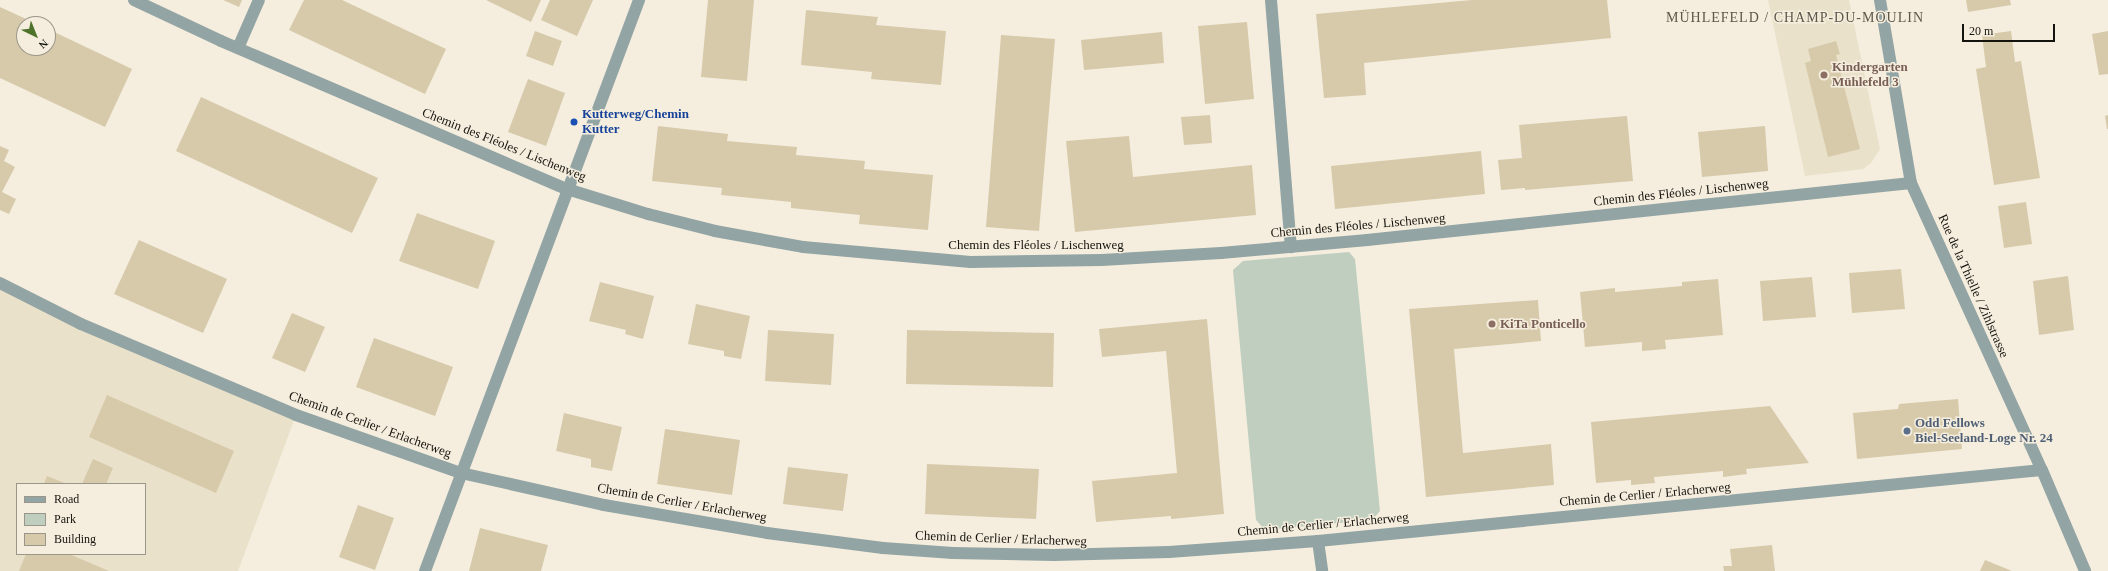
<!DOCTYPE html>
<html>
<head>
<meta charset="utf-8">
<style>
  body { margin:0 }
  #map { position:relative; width:2108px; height:571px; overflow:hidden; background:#f5eede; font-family:"Times New Roman",serif }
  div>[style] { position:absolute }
  .built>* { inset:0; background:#eae1ca }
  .green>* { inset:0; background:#bfcebe }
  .building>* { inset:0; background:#d7caab }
  .minor>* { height:12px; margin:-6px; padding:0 6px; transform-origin:6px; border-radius:6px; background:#93a4a4 }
  .dots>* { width:11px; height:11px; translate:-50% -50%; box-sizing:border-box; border:2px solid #f5eede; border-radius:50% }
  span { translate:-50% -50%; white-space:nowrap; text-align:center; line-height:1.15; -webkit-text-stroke:3px #f5eede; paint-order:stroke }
  .education-label { font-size:13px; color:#785e54; font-weight:700 }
  .left { translate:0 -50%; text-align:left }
  .transit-label { font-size:13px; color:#164399; font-weight:700 }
  .street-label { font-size:13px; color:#15130d }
  .service-label { font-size:13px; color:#4e5e75; font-weight:700 }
  .neighbourhood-label { font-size:14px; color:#5d574a; letter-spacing:1px }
  .legend { position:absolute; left:16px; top:483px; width:130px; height:72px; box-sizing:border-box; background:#f5eede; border:1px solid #9b968a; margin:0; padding:5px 7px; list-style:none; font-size:12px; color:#15130d }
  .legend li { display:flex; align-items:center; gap:8px; height:20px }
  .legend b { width:20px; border:1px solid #9b968a }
  .north { position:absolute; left:16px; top:16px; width:40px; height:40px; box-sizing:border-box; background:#f5eede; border:1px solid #9b968a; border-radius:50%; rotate:137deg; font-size:11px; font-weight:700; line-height:16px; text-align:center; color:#15130d }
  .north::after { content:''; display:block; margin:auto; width:14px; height:18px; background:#4e722a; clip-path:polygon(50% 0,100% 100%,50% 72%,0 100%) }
  .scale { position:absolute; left:1962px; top:24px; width:93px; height:18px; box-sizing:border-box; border:2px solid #15130d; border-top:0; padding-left:5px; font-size:12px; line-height:14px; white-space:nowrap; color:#15130d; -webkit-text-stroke:3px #f5eede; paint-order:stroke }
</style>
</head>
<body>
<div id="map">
  <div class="built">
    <i style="clip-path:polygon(1768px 0,1849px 0,1880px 149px,1871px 163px,1863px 169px,1805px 176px)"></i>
    <i style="clip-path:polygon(evenodd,0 283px,296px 415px,238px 571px,0 571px,0 283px,17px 484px,145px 484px,145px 554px,17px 554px,17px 484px)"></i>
  </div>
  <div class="green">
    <i style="clip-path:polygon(1349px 252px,1355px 259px,1380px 511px,1372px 520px,1265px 530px,1256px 520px,1233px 270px,1243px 261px)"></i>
  </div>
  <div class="building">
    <i style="clip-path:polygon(223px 0,242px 0,239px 7px)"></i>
    <i style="clip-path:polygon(304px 0,342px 0,446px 49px,425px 94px,289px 30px)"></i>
    <i style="clip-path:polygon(486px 0,541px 0,531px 22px)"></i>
    <i style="clip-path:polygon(550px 0,593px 0,577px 36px,541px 20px)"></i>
    <i style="clip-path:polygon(708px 0,754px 0,747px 81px,701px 77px)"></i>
    <i style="clip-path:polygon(1472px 0,1607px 0,1611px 38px,1364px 63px,1366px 95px,1324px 98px,1316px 14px)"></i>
    <i style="clip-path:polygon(1966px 0,2010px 0,2011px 5px,1968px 12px)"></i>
    <i style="clip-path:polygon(0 7px,37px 24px,24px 24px,24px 48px,48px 48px,48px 29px,132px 69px,105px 127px,0 78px)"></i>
    <i style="clip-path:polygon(806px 10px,878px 17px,876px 25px,946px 31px,941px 85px,871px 79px,872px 72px,801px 65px)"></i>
    <i style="clip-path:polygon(1247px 22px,1254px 99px,1205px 104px,1198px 26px)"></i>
    <i style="clip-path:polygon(535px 31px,562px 41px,553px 66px,526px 56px)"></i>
    <i style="clip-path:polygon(2011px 31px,2015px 62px,2021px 61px,2040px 178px,1994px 185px,1976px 69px,1986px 67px,1982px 35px)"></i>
    <i style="clip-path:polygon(2108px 31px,2108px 74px,2099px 75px,2092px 34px)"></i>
    <i style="clip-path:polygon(1162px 32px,1164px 63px,1084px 70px,1081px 40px)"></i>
    <i style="clip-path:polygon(1001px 35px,1055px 39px,1039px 231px,986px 227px)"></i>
    <i style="clip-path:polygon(1836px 41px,1840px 54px,1836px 55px,1860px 149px,1828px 157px,1805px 63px,1811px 61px,1808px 49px)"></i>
    <i style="clip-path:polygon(528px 79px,565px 93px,546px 146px,508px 132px)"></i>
    <i style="clip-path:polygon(201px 97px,378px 178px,352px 233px,176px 151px)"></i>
    <i style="clip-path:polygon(1210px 115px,1212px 143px,1184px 145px,1181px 117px)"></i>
    <i style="clip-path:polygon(2108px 115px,2108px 129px,2107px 129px,2105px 116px)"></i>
    <i style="clip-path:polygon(1627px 116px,1633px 181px,1525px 190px,1525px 188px,1501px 190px,1498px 160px,1522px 158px,1519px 125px)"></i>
    <i style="clip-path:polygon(658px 126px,728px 134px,727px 141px,797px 147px,796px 155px,865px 161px,864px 169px,933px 175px,928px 230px,859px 224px,860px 215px,791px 208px,791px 202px,721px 195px,722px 188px,652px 181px)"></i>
    <i style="clip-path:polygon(1765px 126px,1768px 171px,1702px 177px,1698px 132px)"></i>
    <i style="clip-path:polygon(1129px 136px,1133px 177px,1252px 165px,1256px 215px,1075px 232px,1066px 141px)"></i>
    <i style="clip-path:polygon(0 146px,9px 150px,4px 161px,15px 167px,2px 192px,16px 199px,9px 214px,0 210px)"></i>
    <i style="clip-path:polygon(1481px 151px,1485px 194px,1335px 209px,1331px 166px)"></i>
    <i style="clip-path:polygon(2026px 202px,2032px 244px,2004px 248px,1998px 206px)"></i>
    <i style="clip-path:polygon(417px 213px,495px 241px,478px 289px,399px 261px)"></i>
    <i style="clip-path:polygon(139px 240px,227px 279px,203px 333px,114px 294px)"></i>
    <i style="clip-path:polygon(1901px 269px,1905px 309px,1852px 313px,1849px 273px)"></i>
    <i style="clip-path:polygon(2068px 276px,2074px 330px,2039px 335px,2033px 281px)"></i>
    <i style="clip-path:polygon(1812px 277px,1816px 317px,1763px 321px,1760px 281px)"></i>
    <i style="clip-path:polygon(1718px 279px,1723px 335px,1665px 340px,1666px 349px,1642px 351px,1642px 342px,1585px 347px,1580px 292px,1615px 288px,1615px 292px,1682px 286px,1682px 282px)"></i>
    <i style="clip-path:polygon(600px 282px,654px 296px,643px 339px,625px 334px,626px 330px,589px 321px)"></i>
    <i style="clip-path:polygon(1538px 300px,1541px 341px,1454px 349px,1463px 453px,1551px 444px,1554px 485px,1426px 497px,1409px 309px)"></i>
    <i style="clip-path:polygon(696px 304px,750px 316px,741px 359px,724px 356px,724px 351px,688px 344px)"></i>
    <i style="clip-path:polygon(292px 313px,325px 327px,305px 372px,272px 358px)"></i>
    <i style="clip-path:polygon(1207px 319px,1224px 514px,1171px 519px,1171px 516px,1096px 522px,1092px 481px,1177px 473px,1166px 351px,1102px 357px,1099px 329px)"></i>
    <i style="clip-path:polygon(768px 330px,834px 334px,831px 385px,765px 381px)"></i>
    <i style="clip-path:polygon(907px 330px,1054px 333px,1053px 387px,906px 384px)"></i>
    <i style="clip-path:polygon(374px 338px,453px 367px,435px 416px,356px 387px)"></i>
    <i style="clip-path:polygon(107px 395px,234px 451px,216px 493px,89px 437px)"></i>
    <i style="clip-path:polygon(1958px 399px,1962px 449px,1857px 459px,1853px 413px,1898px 409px,1899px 404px)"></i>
    <i style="clip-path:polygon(1770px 406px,1809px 463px,1746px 469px,1747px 474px,1723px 477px,1723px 471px,1654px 477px,1655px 483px,1631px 485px,1631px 480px,1596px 483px,1591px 422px)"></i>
    <i style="clip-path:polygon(564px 413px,622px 427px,612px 471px,591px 467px,591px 459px,556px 451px)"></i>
    <i style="clip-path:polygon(665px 429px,740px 440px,732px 495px,657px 484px)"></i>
    <i style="clip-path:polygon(93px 459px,113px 468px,106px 484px,82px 484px)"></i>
    <i style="clip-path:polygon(927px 464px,1039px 469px,1036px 519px,925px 514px)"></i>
    <i style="clip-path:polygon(788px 467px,848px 474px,843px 511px,783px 504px)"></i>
    <i style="clip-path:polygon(47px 476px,67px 484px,44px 484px)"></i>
    <i style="clip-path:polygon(358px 505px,394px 518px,375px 570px,339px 557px)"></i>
    <i style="clip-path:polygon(480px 528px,548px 545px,541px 571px,469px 571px)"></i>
    <i style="clip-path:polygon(1772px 545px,1775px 571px,1724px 571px,1723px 566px,1732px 566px,1730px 549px)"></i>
    <i style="clip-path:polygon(26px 554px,69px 554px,109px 571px,19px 571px)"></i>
    <i style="clip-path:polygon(1985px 560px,2012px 571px,1980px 571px)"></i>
  </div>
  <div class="minor">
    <i style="left:134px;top:0;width:96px;rotate:25.2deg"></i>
    <i style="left:221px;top:41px;width:376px;rotate:23.2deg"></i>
    <i style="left:567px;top:189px;width:85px;rotate:17.2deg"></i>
    <i style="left:648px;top:214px;width:69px;rotate:14.2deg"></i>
    <i style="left:715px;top:231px;width:89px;rotate:10.3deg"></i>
    <i style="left:803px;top:247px;width:168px;rotate:5.1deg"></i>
    <i style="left:970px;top:262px;width:132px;rotate:-0.9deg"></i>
    <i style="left:1102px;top:260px;width:119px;rotate:-3.4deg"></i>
    <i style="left:1221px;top:253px;width:147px;rotate:-5.1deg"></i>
    <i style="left:1367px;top:240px;width:547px;rotate:-5.98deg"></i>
    <i style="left:1271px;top:0;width:248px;rotate:85.4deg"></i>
    <i style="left:1880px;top:0;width:186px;rotate:80.4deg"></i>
    <i style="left:1911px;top:183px;width:315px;rotate:65.5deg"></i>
    <i style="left:2042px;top:470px;width:110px;rotate:66.9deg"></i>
    <i style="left:238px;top:48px;width:52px;rotate:-66.4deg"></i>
    <i style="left:0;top:283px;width:91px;rotate:26.8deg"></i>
    <i style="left:81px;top:324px;width:233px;rotate:22.9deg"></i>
    <i style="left:296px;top:415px;width:175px;rotate:19.4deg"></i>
    <i style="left:461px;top:473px;width:147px;rotate:12.6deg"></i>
    <i style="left:604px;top:505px;width:165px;rotate:9.7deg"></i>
    <i style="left:767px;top:533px;width:117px;rotate:7.4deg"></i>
    <i style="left:883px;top:548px;width:70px;rotate:4.1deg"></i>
    <i style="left:953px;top:553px;width:101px;rotate:1.1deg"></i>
    <i style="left:1054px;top:555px;width:115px;rotate:-1.5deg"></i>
    <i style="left:1169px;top:552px;width:149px;rotate:-4.2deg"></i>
    <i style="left:1318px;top:541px;width:727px;rotate:-5.6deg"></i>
    <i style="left:1318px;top:541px;width:30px;rotate:82deg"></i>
    <i style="left:425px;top:571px;width:610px;rotate:-69.45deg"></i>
  </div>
  <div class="dots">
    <i style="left:1824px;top:75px;background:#8d6e63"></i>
    <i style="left:574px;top:122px;background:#1a4fb4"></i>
    <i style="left:1492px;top:324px;background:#8d6e63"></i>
    <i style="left:1907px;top:431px;background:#5c6f8a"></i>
  </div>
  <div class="education-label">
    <span class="left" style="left:1832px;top:75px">Kindergarten<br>Mühlefeld 3</span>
    <span class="left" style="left:1500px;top:324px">KiTa Ponticello</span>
  </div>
  <div class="transit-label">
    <span class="left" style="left:582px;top:122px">Kutterweg/Chemin<br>Kutter</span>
  </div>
  <div class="street-label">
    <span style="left:504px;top:145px;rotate:22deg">Chemin des Fléoles / Lischenweg</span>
    <span style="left:1681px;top:193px;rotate:-6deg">Chemin des Fléoles / Lischenweg</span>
    <span style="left:1358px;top:226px;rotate:-5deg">Chemin des Fléoles / Lischenweg</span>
    <span style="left:1036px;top:245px">Chemin des Fléoles / Lischenweg</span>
    <span style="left:1973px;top:286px;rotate:66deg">Rue de la Thielle / Zihlstrasse</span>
    <span style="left:370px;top:425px;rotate:20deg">Chemin de Cerlier / Erlacherweg</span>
    <span style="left:1645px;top:495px;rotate:-5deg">Chemin de Cerlier / Erlacherweg</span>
    <span style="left:682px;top:503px;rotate:10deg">Chemin de Cerlier / Erlacherweg</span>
    <span style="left:1323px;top:525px;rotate:-5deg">Chemin de Cerlier / Erlacherweg</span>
    <span style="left:1001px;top:539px;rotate:2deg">Chemin de Cerlier / Erlacherweg</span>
  </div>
  <div class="service-label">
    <span class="left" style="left:1915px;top:431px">Odd Fellows<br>Biel-Seeland-Loge Nr. 24</span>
  </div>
  <div class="neighbourhood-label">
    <span style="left:1795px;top:18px">MÜHLEFELD / CHAMP-DU-MOULIN</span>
  </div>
  <ul class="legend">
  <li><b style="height:5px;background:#93a4a4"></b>Road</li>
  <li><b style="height:11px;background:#bfcebe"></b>Park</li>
  <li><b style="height:11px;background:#d7caab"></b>Building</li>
  </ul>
  <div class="north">N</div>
  <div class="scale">20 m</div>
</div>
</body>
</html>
